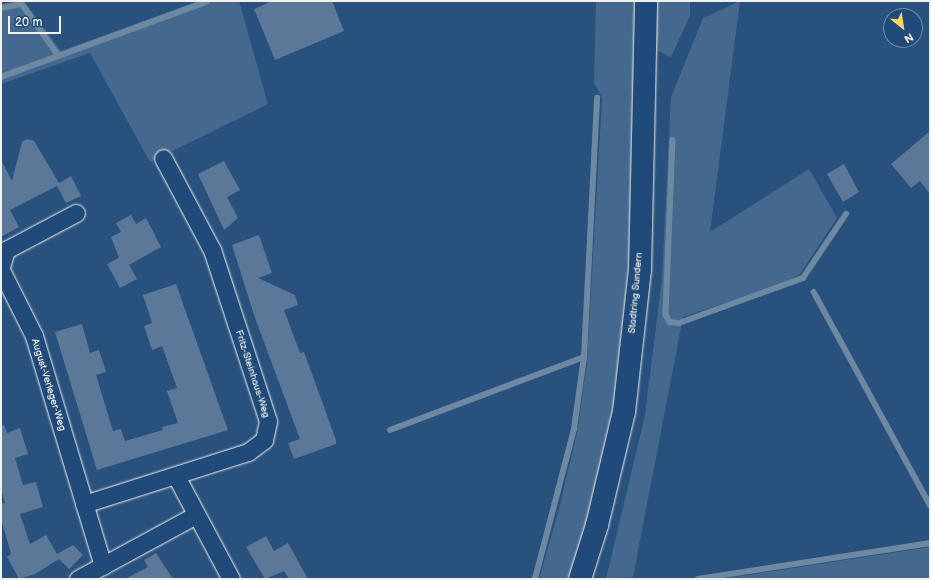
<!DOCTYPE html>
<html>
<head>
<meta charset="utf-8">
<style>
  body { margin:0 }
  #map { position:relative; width:931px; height:580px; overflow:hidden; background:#28517e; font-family:"Balsamiq Sans",sans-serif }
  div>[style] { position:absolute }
  .green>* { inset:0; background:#45688e }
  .stream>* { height:5.5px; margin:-2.75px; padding:0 2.75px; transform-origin:2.75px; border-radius:2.75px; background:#6e88a2 }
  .building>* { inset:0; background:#5b7899 }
  .roads { filter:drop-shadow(0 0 1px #f4f1e8) drop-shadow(0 0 1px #f4f1e8) }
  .street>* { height:17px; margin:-8.5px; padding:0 8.5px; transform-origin:8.5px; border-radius:8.5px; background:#1f4a7a }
  .secondary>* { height:22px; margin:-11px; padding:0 11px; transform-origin:11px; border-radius:11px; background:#1f4a7a }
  span { translate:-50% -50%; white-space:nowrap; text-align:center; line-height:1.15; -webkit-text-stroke:3.5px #1f4a7a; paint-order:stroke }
  .street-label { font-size:10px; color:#f4f1e8 }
  .frame { position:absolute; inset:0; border:2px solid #f4f1e8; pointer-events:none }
  .north { position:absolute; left:883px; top:8px; width:40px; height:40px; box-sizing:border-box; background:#1f4a7a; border:1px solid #748da6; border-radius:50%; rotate:150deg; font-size:11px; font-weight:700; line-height:16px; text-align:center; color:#f4f1e8 }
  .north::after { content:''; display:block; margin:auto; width:14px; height:18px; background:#ffd166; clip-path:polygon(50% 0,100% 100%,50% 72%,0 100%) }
  .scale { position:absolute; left:8px; top:16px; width:53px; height:18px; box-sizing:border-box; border:2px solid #f4f1e8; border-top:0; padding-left:5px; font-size:12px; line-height:14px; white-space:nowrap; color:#f4f1e8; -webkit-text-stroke:3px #1f4a7a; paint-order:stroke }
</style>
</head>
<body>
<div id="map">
  <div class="green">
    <i style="clip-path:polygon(24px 1px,61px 51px,198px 1px,239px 1px,268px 104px,150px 162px,90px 53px,1px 84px,1px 4px)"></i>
    <i style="clip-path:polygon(596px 1px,635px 1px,629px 255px,623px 326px,614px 402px,588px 522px,571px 579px,539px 579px,559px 509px,577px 433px,587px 362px,602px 98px,594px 82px)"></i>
    <i style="clip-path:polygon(656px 1px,690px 1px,690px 16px,671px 57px,656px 50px)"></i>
    <i style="clip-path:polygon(740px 1px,710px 232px,809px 169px,837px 218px,800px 274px,786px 282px,683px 317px,633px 577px,606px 579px,645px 415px,662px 279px,671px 97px,703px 18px)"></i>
    <i style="clip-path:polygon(930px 547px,930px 579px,722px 579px)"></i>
  </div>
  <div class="stream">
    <i style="left:20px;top:1px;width:67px;rotate:54.7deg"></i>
    <i style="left:1px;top:8px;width:21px;rotate:-11deg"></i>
    <i style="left:1px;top:77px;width:218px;rotate:-20.1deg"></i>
    <i style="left:673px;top:140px;width:175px;rotate:92.3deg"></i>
    <i style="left:666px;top:315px;width:8px;rotate:60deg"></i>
    <i style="left:670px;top:322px;width:9px;rotate:6deg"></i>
    <i style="left:679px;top:323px;width:132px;rotate:-19.9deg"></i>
    <i style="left:803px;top:278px;width:77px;rotate:-56.1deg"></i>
    <i style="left:814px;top:292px;width:243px;rotate:61.4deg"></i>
    <i style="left:390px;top:430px;width:207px;rotate:-20.6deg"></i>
    <i style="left:535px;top:579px;width:155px;rotate:-75.4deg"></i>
    <i style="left:574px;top:429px;width:73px;rotate:-82.1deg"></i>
    <i style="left:584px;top:357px;width:259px;rotate:-87.1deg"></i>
    <i style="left:698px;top:579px;width:235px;rotate:-8.8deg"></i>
  </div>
  <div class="building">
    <i style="clip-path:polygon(272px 1px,332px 1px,344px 31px,275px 60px,254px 9px)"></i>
    <i style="clip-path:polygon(930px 131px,930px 194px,920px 181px,911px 188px,891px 164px)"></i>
    <i style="clip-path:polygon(27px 139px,34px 141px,59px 183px,71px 176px,81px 196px,66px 203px,57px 186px,10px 210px,19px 227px,1px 237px,1px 160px,12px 181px,22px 142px)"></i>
    <i style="clip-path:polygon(224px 161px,240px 190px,227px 197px,238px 218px,224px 230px,198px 174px)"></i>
    <i style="clip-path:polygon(844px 164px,859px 192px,843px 202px,827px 174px)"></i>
    <i style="clip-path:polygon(131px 215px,136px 224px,146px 218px,161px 247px,129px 265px,137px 279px,120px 288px,107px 264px,119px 258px,111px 237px,121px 232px,116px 223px)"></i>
    <i style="clip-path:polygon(259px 235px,272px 273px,258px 278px,295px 295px,298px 305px,284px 310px,300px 353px,304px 352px,336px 440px,336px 444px,294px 459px,288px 443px,300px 439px,255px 318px,232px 245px)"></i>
    <i style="clip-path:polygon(176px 284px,228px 430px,97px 470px,55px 332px,82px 324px,90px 353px,99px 350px,106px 372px,96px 375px,113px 431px,121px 429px,125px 441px,163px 430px,162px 427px,178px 423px,167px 391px,177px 388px,162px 346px,152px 350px,144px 326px,152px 323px,143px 295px)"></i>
    <i style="clip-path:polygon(4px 425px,7px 433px,20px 428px,28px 454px,15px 458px,23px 485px,36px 482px,43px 507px,20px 514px,30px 544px,46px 535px,57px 554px,73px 545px,83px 555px,69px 569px,59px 559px,35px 574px,19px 579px,7px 557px,11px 554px,1px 519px,1px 504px,5px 503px,1px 489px,1px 426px)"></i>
    <i style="clip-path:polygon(266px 536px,274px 551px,288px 543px,308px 579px,289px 579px,284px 571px,265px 579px,246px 547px)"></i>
    <i style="clip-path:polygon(156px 553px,173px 579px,125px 579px,148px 567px,144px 560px)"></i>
  </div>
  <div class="roads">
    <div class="street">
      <i style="left:1px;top:267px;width:18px;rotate:-74deg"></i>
      <i style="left:6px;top:250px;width:79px;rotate:-27.9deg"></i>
      <i style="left:1px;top:270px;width:74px;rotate:63.4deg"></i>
      <i style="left:34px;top:336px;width:240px;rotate:73.3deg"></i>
      <i style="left:176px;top:476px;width:117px;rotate:61.9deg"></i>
      <i style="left:84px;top:504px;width:172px;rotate:-17.6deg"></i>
      <i style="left:248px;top:452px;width:20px;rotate:-37deg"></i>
      <i style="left:264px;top:440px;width:19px;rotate:-78deg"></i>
      <i style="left:268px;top:421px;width:180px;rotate:-108.1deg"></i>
      <i style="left:212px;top:250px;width:104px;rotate:-118deg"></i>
      <i style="left:78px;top:579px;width:134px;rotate:-28.5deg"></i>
    </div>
    <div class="secondary">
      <i style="left:580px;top:579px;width:57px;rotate:-72.5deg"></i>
      <i style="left:597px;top:525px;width:116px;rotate:-76.6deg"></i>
      <i style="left:624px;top:412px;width:143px;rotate:-83.6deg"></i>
      <i style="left:640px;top:270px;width:269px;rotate:-88.7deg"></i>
    </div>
  </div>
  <div class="street-label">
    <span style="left:636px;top:293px;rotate:-85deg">Stadtring Sundern</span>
    <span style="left:252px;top:374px;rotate:72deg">Fritz-Steinhaus-Weg</span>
    <span style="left:48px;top:385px;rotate:73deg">August-Verleger-Weg</span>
  </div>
  <div class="frame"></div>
  <div class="north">N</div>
  <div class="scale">20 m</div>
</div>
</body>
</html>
